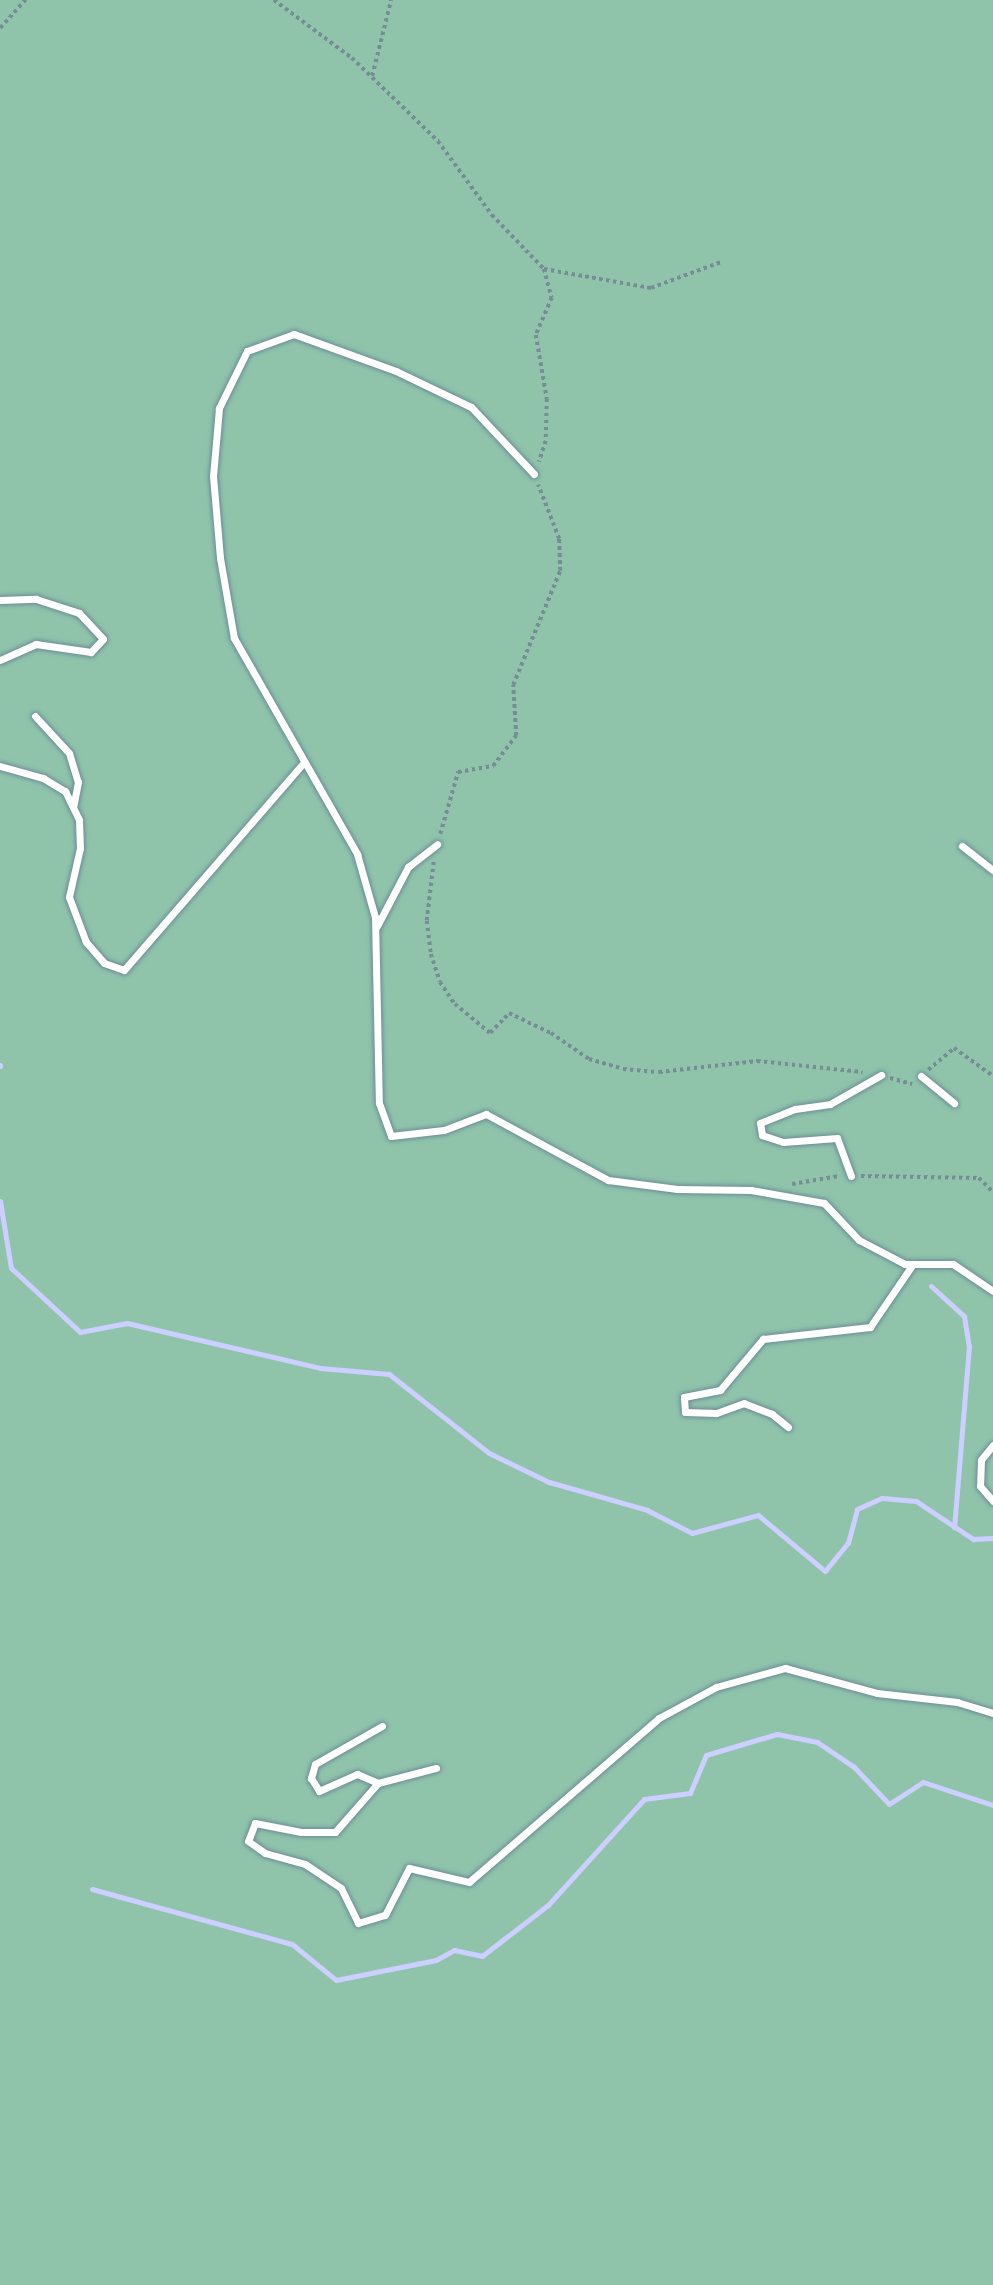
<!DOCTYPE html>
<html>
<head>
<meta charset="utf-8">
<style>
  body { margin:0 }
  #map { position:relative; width:993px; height:2285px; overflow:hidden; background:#d1f2ff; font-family:Jost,sans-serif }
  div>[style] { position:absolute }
  .forest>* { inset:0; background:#8fc4ab }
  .stream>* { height:5px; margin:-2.5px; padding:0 2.5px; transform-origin:2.5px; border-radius:2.5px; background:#cccfff }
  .path>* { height:3.5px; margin-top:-1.75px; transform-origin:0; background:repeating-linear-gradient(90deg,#768d95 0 3.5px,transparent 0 7px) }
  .roads { filter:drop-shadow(0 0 2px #6d8c97) drop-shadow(0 0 2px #6d8c97) }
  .lane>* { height:7px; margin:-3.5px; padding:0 3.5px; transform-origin:3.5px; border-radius:3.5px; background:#fff }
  span { translate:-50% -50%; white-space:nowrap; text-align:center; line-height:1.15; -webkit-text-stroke:5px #fff; paint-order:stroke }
</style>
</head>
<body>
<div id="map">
  <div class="forest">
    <i style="clip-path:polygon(0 0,993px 0,993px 2285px,0 2285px)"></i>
  </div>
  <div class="stream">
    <i style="left:0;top:1065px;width:1px;rotate:90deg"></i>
    <i style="left:0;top:1201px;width:68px;rotate:80.7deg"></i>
    <i style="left:11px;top:1268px;width:94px;rotate:42.8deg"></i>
    <i style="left:80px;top:1332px;width:48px;rotate:-10.8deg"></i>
    <i style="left:127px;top:1323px;width:198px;rotate:13.1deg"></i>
    <i style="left:320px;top:1368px;width:69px;rotate:5deg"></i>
    <i style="left:389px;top:1374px;width:127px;rotate:38.3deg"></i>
    <i style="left:489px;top:1453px;width:67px;rotate:25.8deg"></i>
    <i style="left:549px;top:1482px;width:102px;rotate:15.9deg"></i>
    <i style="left:647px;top:1510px;width:51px;rotate:27.1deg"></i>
    <i style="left:692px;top:1533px;width:68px;rotate:-15.3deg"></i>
    <i style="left:758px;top:1515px;width:87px;rotate:39.9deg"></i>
    <i style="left:825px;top:1571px;width:36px;rotate:-51deg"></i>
    <i style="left:848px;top:1543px;width:35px;rotate:-75deg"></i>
    <i style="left:857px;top:1509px;width:27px;rotate:-24deg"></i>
    <i style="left:882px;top:1498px;width:34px;rotate:5deg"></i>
    <i style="left:916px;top:1501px;width:69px;rotate:33.7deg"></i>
    <i style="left:973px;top:1539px;width:20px;rotate:-3deg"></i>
    <i style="left:931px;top:1286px;width:45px;rotate:42.3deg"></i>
    <i style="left:964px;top:1316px;width:30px;rotate:81deg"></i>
    <i style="left:969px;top:1346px;width:182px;rotate:94.7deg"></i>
    <i style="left:92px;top:1889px;width:207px;rotate:15.4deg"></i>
    <i style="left:292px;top:1944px;width:57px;rotate:39.3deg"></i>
    <i style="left:336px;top:1980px;width:102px;rotate:-11.3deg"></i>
    <i style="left:436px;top:1960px;width:21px;rotate:-29deg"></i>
    <i style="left:454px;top:1950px;width:29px;rotate:12deg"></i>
    <i style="left:482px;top:1956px;width:83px;rotate:-37.7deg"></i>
    <i style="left:548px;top:1905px;width:143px;rotate:-47.8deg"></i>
    <i style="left:644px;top:1799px;width:46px;rotate:-7.4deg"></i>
    <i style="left:690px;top:1793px;width:41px;rotate:-67.2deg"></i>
    <i style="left:706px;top:1755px;width:74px;rotate:-16.5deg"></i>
    <i style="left:777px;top:1734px;width:41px;rotate:11.3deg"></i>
    <i style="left:817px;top:1742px;width:45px;rotate:34deg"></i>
    <i style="left:854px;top:1767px;width:51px;rotate:46.6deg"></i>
    <i style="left:889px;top:1804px;width:40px;rotate:-32.9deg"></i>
    <i style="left:923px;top:1782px;width:74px;rotate:18.2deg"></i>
  </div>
  <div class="path">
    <i style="left:274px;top:0;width:97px;rotate:36.6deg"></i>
    <i style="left:352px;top:58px;width:120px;rotate:44deg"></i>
    <i style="left:438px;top:141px;width:92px;rotate:53.9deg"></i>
    <i style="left:492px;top:215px;width:75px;rotate:46.1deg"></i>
    <i style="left:544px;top:269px;width:30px;rotate:75deg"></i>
    <i style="left:552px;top:298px;width:40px;rotate:113.4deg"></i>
    <i style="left:536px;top:335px;width:65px;rotate:80.2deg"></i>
    <i style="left:547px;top:399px;width:42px;rotate:91.4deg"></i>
    <i style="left:546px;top:441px;width:22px;rotate:108deg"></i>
    <i style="left:0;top:28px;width:38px;rotate:-48deg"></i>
    <i style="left:372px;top:76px;width:78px;rotate:-76deg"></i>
    <i style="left:544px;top:269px;width:109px;rotate:10.1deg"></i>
    <i style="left:651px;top:288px;width:75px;rotate:-20.4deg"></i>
    <i style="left:440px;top:834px;width:65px;rotate:-73.8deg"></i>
    <i style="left:458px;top:772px;width:36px;rotate:-10deg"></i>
    <i style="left:493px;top:766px;width:38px;rotate:-53deg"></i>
    <i style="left:516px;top:736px;width:51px;rotate:-93.4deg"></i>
    <i style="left:513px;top:685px;width:123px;rotate:-67.6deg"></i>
    <i style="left:560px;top:571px;width:32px;rotate:-92deg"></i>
    <i style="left:559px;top:539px;width:58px;rotate:-111.3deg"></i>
    <i style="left:434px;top:862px;width:59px;rotate:96.8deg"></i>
    <i style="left:427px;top:921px;width:33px;rotate:83deg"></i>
    <i style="left:431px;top:954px;width:29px;rotate:72deg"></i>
    <i style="left:440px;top:982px;width:27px;rotate:56deg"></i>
    <i style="left:455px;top:1004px;width:45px;rotate:39.6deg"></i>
    <i style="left:490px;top:1033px;width:28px;rotate:-46deg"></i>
    <i style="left:509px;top:1013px;width:47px;rotate:25.5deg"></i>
    <i style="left:551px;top:1033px;width:46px;rotate:34.4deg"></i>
    <i style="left:589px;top:1059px;width:35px;rotate:16deg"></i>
    <i style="left:623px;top:1069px;width:36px;rotate:5deg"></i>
    <i style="left:659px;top:1072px;width:99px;rotate:-6.4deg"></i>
    <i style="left:757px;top:1061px;width:106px;rotate:6deg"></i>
    <i style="left:928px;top:1070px;width:34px;rotate:-40deg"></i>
    <i style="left:954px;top:1048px;width:48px;rotate:35.7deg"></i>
    <i style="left:890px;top:1078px;width:23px;rotate:15deg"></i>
    <i style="left:861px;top:1176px;width:118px;rotate:1deg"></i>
    <i style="left:979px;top:1178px;width:20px;rotate:45deg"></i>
    <i style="left:792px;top:1184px;width:48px;rotate:-9.7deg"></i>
  </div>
  <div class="roads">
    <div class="lane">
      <i style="left:534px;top:474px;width:92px;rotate:-133.2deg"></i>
      <i style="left:471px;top:407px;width:83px;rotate:-154.4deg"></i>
      <i style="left:396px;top:371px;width:109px;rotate:-160.1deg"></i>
      <i style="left:294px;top:334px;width:50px;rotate:160.1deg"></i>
      <i style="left:247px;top:351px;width:64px;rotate:116.2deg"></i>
      <i style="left:219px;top:408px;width:68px;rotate:95deg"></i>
      <i style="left:213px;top:476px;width:82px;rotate:85.1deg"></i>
      <i style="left:220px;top:558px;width:81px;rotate:80.1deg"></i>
      <i style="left:234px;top:638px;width:249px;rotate:60.3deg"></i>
      <i style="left:357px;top:854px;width:66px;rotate:74.1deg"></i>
      <i style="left:375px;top:917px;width:186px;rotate:88.8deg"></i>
      <i style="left:379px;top:1103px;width:35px;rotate:70deg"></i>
      <i style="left:391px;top:1136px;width:53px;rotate:-6.5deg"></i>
      <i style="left:444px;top:1130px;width:45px;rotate:-20.9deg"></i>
      <i style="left:486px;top:1114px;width:139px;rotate:28.4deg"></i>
      <i style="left:608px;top:1180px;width:70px;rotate:7.4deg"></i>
      <i style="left:677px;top:1189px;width:74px;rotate:0.8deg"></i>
      <i style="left:751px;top:1190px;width:74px;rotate:10.1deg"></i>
      <i style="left:824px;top:1203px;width:51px;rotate:46.6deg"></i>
      <i style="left:859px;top:1240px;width:52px;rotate:27.6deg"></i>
      <i style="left:905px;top:1264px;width:48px"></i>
      <i style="left:953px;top:1264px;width:48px;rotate:34deg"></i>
      <i style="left:0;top:600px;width:36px;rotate:-2deg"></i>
      <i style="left:36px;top:599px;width:45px;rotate:18deg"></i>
      <i style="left:79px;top:613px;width:35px;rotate:47deg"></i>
      <i style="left:103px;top:639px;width:18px;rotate:133deg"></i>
      <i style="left:91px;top:652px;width:56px;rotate:-171.7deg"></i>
      <i style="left:36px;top:644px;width:39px;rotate:156deg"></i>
      <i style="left:35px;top:716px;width:50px;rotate:47.4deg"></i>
      <i style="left:69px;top:753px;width:30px;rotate:73deg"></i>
      <i style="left:78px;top:782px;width:25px;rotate:101deg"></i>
      <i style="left:0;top:766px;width:45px;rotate:15.6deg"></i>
      <i style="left:43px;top:778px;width:26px;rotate:31deg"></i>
      <i style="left:65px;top:791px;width:32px;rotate:64deg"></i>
      <i style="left:79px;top:820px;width:28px;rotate:88deg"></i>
      <i style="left:80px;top:848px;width:50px;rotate:102.7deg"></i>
      <i style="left:69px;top:897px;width:48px;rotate:69.3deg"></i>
      <i style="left:86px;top:942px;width:28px;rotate:49deg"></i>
      <i style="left:104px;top:963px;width:21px;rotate:19deg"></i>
      <i style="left:124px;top:970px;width:275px;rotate:-49.1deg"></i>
      <i style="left:962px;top:846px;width:39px;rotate:38deg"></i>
      <i style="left:377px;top:926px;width:67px;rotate:-62.3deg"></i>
      <i style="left:408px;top:867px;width:37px;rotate:-38deg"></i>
      <i style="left:921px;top:1076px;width:43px;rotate:39.3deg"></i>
      <i style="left:851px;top:1176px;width:40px;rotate:-110.2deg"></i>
      <i style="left:837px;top:1138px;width:54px;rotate:175.8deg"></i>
      <i style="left:783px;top:1142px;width:22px;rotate:-162deg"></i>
      <i style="left:762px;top:1135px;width:12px;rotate:-99deg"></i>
      <i style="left:760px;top:1123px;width:38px;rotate:-22deg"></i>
      <i style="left:795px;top:1109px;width:35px;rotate:-8deg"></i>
      <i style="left:830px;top:1104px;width:59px;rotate:-29.6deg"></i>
      <i style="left:788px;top:1427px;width:21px;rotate:-141deg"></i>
      <i style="left:772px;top:1414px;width:30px;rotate:-159deg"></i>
      <i style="left:744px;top:1403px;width:30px;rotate:160deg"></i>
      <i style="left:716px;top:1413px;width:31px;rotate:-178deg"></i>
      <i style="left:685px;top:1412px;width:15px;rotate:-94deg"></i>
      <i style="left:684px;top:1397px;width:37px;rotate:-11deg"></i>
      <i style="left:720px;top:1390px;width:67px;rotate:-49.9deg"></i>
      <i style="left:763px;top:1339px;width:108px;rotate:-6.4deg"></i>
      <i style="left:870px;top:1327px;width:76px;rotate:-55.7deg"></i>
      <i style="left:993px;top:1445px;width:19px;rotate:129deg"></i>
      <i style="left:981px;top:1460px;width:26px;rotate:92deg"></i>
      <i style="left:980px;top:1486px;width:20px;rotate:49deg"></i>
      <i style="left:382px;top:1726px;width:77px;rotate:150.4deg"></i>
      <i style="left:315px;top:1764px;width:15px;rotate:106deg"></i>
      <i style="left:311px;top:1778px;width:15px;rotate:58deg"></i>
      <i style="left:319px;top:1791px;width:42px;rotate:-24.1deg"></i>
      <i style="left:357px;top:1774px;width:23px;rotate:23deg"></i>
      <i style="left:378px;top:1783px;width:65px;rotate:131.3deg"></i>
      <i style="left:335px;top:1832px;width:34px;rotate:180deg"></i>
      <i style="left:301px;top:1832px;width:47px;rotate:-168.9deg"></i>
      <i style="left:255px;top:1823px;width:19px;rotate:111deg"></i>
      <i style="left:248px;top:1841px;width:21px;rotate:35deg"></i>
      <i style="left:265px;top:1853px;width:41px;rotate:15.4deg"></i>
      <i style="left:305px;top:1864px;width:43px;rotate:33.7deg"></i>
      <i style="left:341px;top:1888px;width:39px;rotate:64deg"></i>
      <i style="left:358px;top:1923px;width:28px;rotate:-17deg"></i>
      <i style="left:385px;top:1915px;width:53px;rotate:-62.9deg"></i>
      <i style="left:409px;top:1868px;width:62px;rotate:13.1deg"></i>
      <i style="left:469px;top:1882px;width:251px;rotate:-40.8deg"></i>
      <i style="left:659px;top:1718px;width:65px;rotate:-28.5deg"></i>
      <i style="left:716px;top:1687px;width:72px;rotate:-15.4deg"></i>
      <i style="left:785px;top:1668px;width:95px;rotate:15.2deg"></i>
      <i style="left:877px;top:1693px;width:81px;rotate:6.4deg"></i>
      <i style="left:957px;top:1702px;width:38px;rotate:17deg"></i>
      <i style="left:378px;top:1783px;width:60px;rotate:-14.5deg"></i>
    </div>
  </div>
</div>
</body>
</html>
